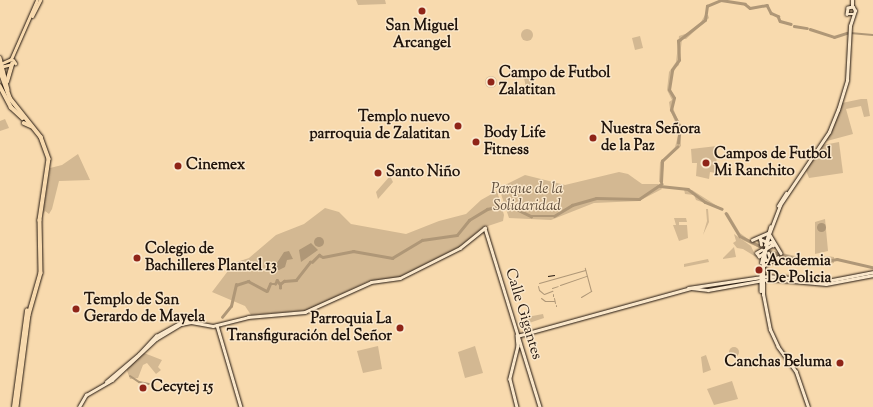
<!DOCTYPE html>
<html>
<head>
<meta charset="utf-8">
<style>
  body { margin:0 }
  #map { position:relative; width:873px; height:407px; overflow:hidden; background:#f8daae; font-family:"Sorts Mill Goudy",serif }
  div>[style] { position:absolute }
  .green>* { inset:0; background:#d3b892 }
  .round { border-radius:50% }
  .water>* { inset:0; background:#af9777 }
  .stream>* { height:1px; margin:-0.5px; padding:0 0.5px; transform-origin:0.5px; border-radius:0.5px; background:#af9777 }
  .canal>* { height:2px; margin:-1px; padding:0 1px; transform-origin:1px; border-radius:1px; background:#af9777 }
  .river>* { height:2.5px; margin:-1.25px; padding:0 1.25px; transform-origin:1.25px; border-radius:1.25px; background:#af9777 }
  .roads { filter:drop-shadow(0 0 1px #20140c) drop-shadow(0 0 1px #20140c) }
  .secondary>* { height:2.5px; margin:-1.25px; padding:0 1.25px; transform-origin:1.25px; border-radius:1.25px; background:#fae7ca }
  .primary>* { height:3px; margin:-1.5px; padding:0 1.5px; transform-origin:1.5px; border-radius:1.5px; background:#f8daae }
  .highway>* { height:3.5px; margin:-1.75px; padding:0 1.75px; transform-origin:1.75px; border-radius:1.75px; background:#f8daae }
  .rail>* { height:1px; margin-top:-0.5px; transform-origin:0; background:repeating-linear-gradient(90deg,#20140c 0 7px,transparent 0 14px) }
  .dots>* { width:11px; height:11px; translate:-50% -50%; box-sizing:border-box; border:2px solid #fae7ca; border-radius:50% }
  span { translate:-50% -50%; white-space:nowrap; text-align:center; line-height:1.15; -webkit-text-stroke:3px #fae7ca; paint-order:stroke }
  .poi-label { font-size:15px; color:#20140c; font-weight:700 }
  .left { translate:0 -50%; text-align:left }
  .right { translate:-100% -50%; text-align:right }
  .park-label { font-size:15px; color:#5f4d3b; font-style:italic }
  .street-label { font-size:15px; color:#20140c }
</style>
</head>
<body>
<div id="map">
  <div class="green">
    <i style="clip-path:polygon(356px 0,385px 0,386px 4px,358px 5px)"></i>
    <i style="clip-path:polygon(705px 15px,708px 15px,709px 18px,686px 39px,682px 39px,679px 65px,673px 70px,670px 88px,675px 98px,673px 108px,680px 125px,681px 146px,664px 161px,662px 182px,659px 182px,660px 162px,675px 147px,679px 132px,670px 109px,669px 102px,672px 100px,667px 90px,669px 72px,676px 62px,679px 36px,688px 33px,701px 22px)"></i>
    <i class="round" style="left:521px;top:29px;width:12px;height:12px"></i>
    <i style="clip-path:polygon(640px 36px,643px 48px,635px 50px,632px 38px)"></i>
    <i style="clip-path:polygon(533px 74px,535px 89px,527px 92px,524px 78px)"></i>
    <i class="round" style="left:485px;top:76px;width:12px;height:12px"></i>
    <i style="clip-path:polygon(861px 99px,867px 99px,870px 116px,864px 117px,861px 106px,846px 109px,853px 134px,827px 141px,826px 137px,842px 103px)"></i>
    <i style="clip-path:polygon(5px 119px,9px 128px,0 131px,0 121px)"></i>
    <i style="clip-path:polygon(839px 142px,843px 173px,809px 178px,805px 168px,819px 149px,823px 145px)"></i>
    <i style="clip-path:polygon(717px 146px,716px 173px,710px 172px,709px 179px,696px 176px,697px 163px,692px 163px,691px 149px)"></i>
    <i style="clip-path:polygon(78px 154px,90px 180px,59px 181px,52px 209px,49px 214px,45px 211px,43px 214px,50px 168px,62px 165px)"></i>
    <i style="clip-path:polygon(619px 172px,628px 174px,642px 184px,658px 184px,662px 189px,639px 201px,594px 203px,551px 220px,509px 218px,499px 188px,525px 175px,565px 185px)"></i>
    <i style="clip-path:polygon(390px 176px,393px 182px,378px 199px,376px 192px)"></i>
    <i style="clip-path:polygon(684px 189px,692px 190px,722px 209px,696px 200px,694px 195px,685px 194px)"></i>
    <i style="clip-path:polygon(497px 191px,504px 215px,503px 221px,482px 228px,459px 247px,400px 277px,369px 281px,307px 310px,251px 315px,245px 306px,212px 292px,234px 263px,249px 258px,276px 235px,304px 224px,325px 208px,339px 212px,351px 224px,406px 234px,439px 221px,466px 214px,481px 200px)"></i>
    <i style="clip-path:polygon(706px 209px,708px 209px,709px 222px,703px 235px,707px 221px)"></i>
    <i style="clip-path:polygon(725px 213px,728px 213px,740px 233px,748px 239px,774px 251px,804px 258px,775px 255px,742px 240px)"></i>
    <i style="clip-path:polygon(674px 218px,686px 218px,687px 222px,679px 222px,679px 225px,687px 225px,688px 238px,679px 241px,673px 225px,676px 225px)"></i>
    <i style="clip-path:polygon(825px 219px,828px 251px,815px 254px,815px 222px)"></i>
    <i style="clip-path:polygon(734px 234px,751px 246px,756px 257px,743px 249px,737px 248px,733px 243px,736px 241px)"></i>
    <i style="clip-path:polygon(734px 247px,736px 257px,723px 259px,723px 258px)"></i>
    <i style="clip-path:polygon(827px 256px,834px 257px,834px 263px,812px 267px,798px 265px,797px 260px,813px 260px)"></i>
    <i style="clip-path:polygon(708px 259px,709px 262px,684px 267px,684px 264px)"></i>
    <i style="clip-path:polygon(543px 314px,544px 318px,529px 323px,527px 317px)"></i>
    <i style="clip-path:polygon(378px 346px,382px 369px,363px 373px,357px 351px)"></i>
    <i style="clip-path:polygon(475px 346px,483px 373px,465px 378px,458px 352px)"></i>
    <i class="round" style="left:729px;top:347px;width:10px;height:10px"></i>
    <i style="clip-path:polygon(144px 353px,162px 360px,158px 367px,161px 370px,156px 374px,147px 363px,143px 365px,138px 378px,130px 379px,126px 368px)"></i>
    <i style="clip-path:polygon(706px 355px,711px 370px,703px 373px,701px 357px)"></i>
    <i style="clip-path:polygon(732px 381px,738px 399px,714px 405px,707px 389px)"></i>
  </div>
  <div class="water">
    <i class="round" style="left:816.5px;top:222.5px;width:9px;height:9px"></i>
    <i class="round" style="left:314px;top:237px;width:10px;height:10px"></i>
    <i style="clip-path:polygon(311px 243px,318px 250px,301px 262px,299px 250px)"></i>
    <i style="clip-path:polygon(289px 251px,293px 259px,287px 260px,285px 267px,279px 270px,273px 269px,284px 252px)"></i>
  </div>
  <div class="stream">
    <i style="left:539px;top:283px;width:48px;rotate:-15.8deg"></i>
    <i style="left:560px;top:285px;width:28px;rotate:-19deg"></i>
    <i style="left:538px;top:286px;width:4px;rotate:76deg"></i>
    <i style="left:539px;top:290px;width:6px;rotate:39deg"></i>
    <i style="left:544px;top:294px;width:9px;rotate:-21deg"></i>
    <i style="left:552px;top:288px;width:6px;rotate:-18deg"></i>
    <i style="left:553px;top:294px;width:2px;rotate:90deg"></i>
    <i style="left:581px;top:297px;width:12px;rotate:-31deg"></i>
    <i style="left:591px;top:291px;width:24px;rotate:-105deg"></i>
    <i style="left:541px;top:298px;width:5px;rotate:37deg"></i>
    <i style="left:545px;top:301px;width:9px"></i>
    <i style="left:554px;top:298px;width:5px;rotate:79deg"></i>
    <i style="left:556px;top:305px;width:1px;rotate:90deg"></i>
  </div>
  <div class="canal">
    <i style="left:850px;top:33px;width:23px;rotate:5deg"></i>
    <i style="left:130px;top:376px;width:11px;rotate:34deg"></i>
    <i style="left:139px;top:382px;width:10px;rotate:11deg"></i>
  </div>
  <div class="river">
    <i style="left:721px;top:0;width:24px;rotate:9deg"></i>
    <i style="left:745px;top:4px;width:6px;rotate:39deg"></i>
    <i style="left:750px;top:8px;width:17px;rotate:-10deg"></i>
    <i style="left:767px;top:5px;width:9px;rotate:63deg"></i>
    <i style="left:771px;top:13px;width:8px;rotate:23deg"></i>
    <i style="left:778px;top:16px;width:5px;rotate:68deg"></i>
    <i style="left:780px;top:21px;width:11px;rotate:15deg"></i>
    <i style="left:794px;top:26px;width:13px;rotate:9deg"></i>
    <i style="left:810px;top:29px;width:25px;rotate:18deg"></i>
    <i style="left:834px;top:37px;width:13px;rotate:-18deg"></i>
    <i style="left:678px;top:143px;width:16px;rotate:-83deg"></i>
    <i style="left:680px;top:127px;width:19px;rotate:-118deg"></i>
    <i style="left:671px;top:110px;width:12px;rotate:-76deg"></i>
    <i style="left:674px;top:98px;width:9px;rotate:-122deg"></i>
    <i style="left:669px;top:90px;width:20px;rotate:-81deg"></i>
    <i style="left:672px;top:70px;width:12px;rotate:-55deg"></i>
    <i style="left:679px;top:60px;width:19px;rotate:-93deg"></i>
    <i style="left:678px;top:41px;width:34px;rotate:-38deg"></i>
    <i style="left:705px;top:20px;width:14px;rotate:-82deg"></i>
    <i style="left:707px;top:6px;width:15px;rotate:-23deg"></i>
    <i style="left:661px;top:182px;width:21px;rotate:-87deg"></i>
    <i style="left:662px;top:161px;width:21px;rotate:-43deg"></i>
    <i style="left:660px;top:186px;width:28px;rotate:6deg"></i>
    <i style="left:688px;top:189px;width:21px;rotate:37deg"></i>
    <i style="left:705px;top:202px;width:18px;rotate:22deg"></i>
    <i style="left:506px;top:204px;width:28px;rotate:26deg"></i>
    <i style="left:531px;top:216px;width:23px"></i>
    <i style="left:554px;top:216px;width:21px;rotate:-31deg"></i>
    <i style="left:572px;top:205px;width:25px;rotate:-16deg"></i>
    <i style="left:596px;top:198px;width:43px;rotate:1.3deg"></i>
    <i style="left:639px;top:199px;width:27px;rotate:-34deg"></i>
    <i style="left:726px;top:213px;width:27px;rotate:59deg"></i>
    <i style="left:740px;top:236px;width:36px;rotate:27deg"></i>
    <i style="left:772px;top:252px;width:24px;rotate:15deg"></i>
    <i style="left:798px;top:260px;width:16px;rotate:11deg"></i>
    <i style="left:814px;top:263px;width:23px;rotate:-10deg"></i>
    <i style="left:837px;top:259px;width:37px;rotate:13deg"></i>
    <i style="left:280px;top:288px;width:4px;rotate:-90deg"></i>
    <i style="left:280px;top:284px;width:5px;rotate:-37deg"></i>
    <i style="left:284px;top:281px;width:12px;rotate:-5deg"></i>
    <i style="left:296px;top:280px;width:23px;rotate:-52deg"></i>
    <i style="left:310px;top:262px;width:2px"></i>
    <i style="left:312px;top:262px;width:10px;rotate:-45deg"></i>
    <i style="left:319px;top:255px;width:4px;rotate:27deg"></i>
    <i style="left:323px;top:257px;width:31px;rotate:-11deg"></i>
    <i style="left:353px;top:251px;width:40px;rotate:10deg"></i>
    <i style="left:392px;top:258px;width:35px;rotate:-31deg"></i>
    <i style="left:422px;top:240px;width:35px;rotate:-8deg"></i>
    <i style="left:457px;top:235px;width:19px;rotate:-51deg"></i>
    <i style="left:469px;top:220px;width:21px;rotate:-31deg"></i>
    <i style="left:487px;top:209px;width:14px;rotate:-12deg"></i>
    <i style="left:222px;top:317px;width:14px;rotate:-51deg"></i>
    <i style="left:231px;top:306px;width:22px;rotate:-77deg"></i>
    <i style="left:236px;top:285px;width:13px;rotate:-18deg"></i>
    <i style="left:248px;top:281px;width:21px;rotate:28deg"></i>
    <i style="left:267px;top:291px;width:8px;rotate:-67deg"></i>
    <i style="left:270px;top:284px;width:5px"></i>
    <i style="left:275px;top:284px;width:4px;rotate:-63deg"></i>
    <i style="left:277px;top:280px;width:5px;rotate:53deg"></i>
  </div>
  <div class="roads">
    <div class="secondary">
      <i style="left:852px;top:7px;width:7px;rotate:-90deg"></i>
      <i style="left:778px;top:206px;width:15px;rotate:-58deg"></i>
      <i style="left:770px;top:235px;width:21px;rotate:59deg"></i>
      <i style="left:752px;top:240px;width:17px;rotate:-24deg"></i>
      <i style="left:767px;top:244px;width:4px;rotate:-27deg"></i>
      <i style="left:771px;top:242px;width:4px;rotate:56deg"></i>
      <i style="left:773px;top:245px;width:6px;rotate:149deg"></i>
      <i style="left:761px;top:245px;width:6px;rotate:-99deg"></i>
      <i style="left:760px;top:239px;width:5px;rotate:22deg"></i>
      <i style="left:765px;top:245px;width:19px;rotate:-74deg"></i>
      <i style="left:762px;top:250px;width:6px;rotate:149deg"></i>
      <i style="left:757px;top:253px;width:4px;rotate:56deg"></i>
      <i style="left:759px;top:256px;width:4px;rotate:-34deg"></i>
      <i style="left:765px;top:256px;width:4px;rotate:76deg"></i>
      <i style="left:766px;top:260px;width:4px;rotate:-14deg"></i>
      <i style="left:770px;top:259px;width:6px;rotate:-108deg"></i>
      <i style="left:761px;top:263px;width:13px;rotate:-77deg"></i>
      <i style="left:763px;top:266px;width:17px;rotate:-31deg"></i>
      <i style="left:761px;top:272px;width:19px;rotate:90deg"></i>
      <i style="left:688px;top:288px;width:81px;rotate:-8.5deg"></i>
      <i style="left:768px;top:276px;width:59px;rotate:4.8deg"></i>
      <i style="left:827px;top:281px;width:47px;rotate:-11.1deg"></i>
      <i style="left:217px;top:325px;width:85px;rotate:73.7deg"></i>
      <i style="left:517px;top:335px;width:11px;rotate:85deg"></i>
      <i style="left:518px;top:346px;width:34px;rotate:104deg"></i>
      <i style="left:510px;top:379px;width:29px;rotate:76deg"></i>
      <i style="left:517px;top:336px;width:180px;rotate:-15.4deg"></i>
      <i style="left:691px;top:288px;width:17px;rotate:7deg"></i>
      <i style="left:708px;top:290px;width:63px;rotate:-10.1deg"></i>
      <i style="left:770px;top:279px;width:56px;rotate:5.1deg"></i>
      <i style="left:826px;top:284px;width:48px;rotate:-10.8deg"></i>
      <i style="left:106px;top:382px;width:43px;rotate:-40.3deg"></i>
      <i style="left:139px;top:354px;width:25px;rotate:-47deg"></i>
      <i style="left:156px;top:336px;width:33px;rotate:-29deg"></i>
      <i style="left:185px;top:320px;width:11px;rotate:10deg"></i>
      <i style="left:79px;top:407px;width:14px;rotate:-60deg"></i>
      <i style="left:86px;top:395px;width:30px;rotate:-30deg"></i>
      <i style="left:112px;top:380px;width:60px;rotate:-43deg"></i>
      <i style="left:156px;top:339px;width:29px;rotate:-31deg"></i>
      <i style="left:181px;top:324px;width:10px;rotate:-11deg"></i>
      <i style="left:191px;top:322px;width:22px;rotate:10deg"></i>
      <i style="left:213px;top:326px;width:36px;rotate:-14deg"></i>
      <i style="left:248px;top:317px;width:57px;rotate:-5deg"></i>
      <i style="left:305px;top:312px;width:72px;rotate:-24.4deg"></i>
      <i style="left:371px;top:282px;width:29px;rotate:-8deg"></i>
      <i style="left:400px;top:278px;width:67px;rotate:-26.6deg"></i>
      <i style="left:460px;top:248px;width:32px;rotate:-39deg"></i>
      <i style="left:485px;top:228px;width:187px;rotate:72.9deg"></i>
      <i style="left:808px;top:407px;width:37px;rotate:-109deg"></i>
      <i style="left:796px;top:372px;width:31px;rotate:-126deg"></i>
      <i style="left:778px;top:347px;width:19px;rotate:-115deg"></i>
      <i style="left:770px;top:330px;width:36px;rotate:-101deg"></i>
      <i style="left:763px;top:295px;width:33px;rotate:-90deg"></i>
      <i style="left:763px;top:262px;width:29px;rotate:-78deg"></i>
      <i style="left:769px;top:234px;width:31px;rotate:-69deg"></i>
      <i style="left:780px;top:205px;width:88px;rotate:-56.1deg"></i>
      <i style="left:829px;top:132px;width:24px;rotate:-68deg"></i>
      <i style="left:838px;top:110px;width:31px;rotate:-73deg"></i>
      <i style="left:847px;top:80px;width:54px;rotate:-86.8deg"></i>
      <i style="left:850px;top:26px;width:16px;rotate:-72deg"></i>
      <i style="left:855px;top:11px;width:4px;rotate:-117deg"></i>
      <i style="left:853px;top:7px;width:5px;rotate:169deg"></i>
      <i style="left:848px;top:8px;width:6px;rotate:99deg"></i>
      <i style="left:847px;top:14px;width:6px"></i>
    </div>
    <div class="primary">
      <i style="left:32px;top:16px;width:18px;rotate:-63deg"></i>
      <i style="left:13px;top:60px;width:4px;rotate:56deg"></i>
      <i style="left:0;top:64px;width:12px;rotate:-24deg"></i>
      <i style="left:11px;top:59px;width:64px;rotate:-66.2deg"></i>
      <i style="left:0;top:67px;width:12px;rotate:-14deg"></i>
    </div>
    <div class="highway">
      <i style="left:0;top:58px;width:33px;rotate:76deg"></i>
      <i style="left:0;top:70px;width:30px;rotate:70deg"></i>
      <i style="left:10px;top:98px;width:50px;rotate:51.5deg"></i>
      <i style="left:41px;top:137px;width:23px;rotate:70deg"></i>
      <i style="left:49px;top:159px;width:62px;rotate:98.4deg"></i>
      <i style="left:40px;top:220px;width:53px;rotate:88.9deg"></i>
      <i style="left:41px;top:273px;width:44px;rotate:105.9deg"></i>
      <i style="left:29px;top:315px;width:93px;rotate:97.4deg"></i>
      <i style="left:7px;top:82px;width:19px;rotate:-74deg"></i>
      <i style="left:0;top:86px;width:24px;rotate:62deg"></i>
      <i style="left:11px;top:107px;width:16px;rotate:43deg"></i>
      <i style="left:24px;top:123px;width:8px;rotate:23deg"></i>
      <i style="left:14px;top:407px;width:97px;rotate:-82.3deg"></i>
    </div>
  </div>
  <div class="rail">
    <i style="left:548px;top:276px;width:7px;rotate:-8deg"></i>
  </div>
  <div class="dots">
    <i style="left:422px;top:11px;background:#8f2418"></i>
    <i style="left:491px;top:82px;background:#8f2418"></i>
    <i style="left:458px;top:126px;background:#8f2418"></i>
    <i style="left:593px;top:138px;background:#8f2418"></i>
    <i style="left:476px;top:142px;background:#8f2418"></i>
    <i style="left:706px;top:163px;background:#8f2418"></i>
    <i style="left:178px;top:166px;background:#8f2418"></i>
    <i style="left:378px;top:173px;background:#8f2418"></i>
    <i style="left:137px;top:258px;background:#8f2418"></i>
    <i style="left:759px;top:270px;background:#8f2418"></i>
    <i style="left:76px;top:309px;background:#8f2418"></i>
    <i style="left:400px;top:328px;background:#8f2418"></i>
    <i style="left:840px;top:363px;background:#8f2418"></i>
    <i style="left:143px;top:388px;background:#8f2418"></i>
  </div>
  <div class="poi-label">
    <span style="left:422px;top:35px">San Miguel<br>Arcangel</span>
    <span class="left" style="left:499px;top:82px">Campo de Futbol<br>Zalatitan</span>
    <span class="right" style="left:450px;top:126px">Templo nuevo<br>parroquia de Zalatitan</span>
    <span class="left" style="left:601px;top:138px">Nuestra Señora<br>de la Paz</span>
    <span class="left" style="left:484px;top:142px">Body Life<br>Fitness</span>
    <span class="left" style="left:714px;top:163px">Campos de Futbol<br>Mi Ranchito</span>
    <span class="left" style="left:186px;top:166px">Cinemex</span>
    <span class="left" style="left:386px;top:173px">Santo Niño</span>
    <span class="left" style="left:145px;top:258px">Colegio de<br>Bachilleres Plantel 13</span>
    <span class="left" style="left:767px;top:270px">Academia<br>De Policia</span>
    <span class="left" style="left:84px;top:309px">Templo de San<br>Gerardo de Mayela</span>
    <span class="right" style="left:392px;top:328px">Parroquia La<br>Transfiguración del Señor</span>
    <span class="right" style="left:832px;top:363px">Canchas Beluma</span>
    <span class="left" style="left:151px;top:388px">Cecytej 15</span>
  </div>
  <div class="park-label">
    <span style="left:527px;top:198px">Parque de la<br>Solidaridad</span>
  </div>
  <div class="street-label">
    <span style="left:523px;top:314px;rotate:73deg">Calle Gigantes</span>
  </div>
</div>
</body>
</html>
